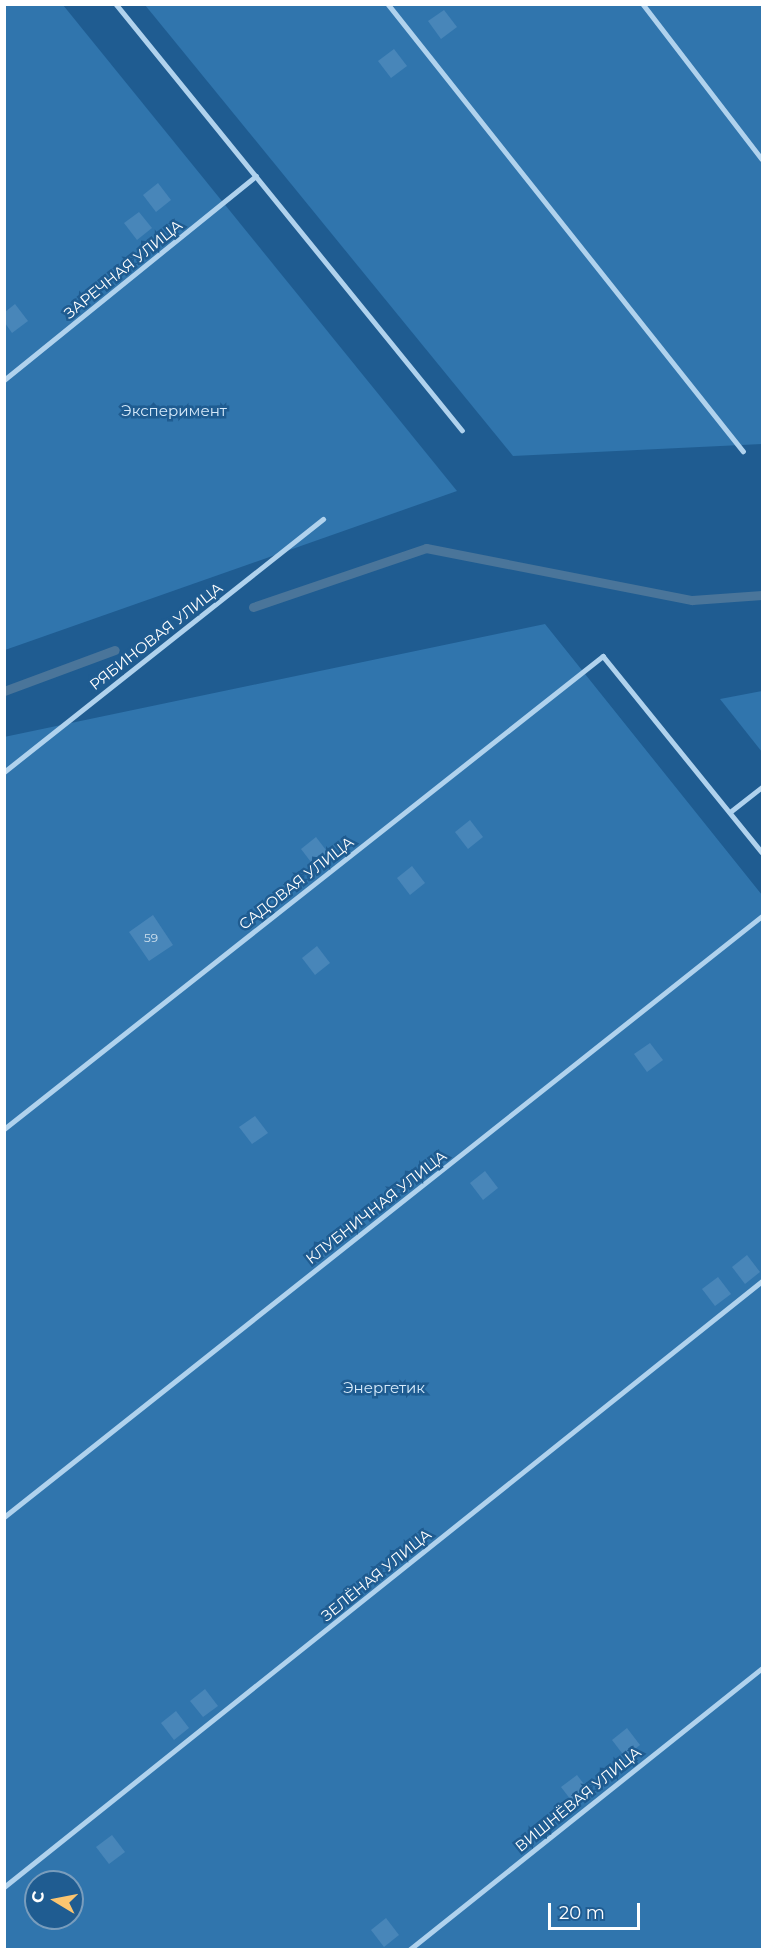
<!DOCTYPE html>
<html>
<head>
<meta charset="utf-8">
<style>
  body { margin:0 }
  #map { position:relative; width:767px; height:1954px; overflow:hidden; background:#1f5c91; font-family:Montserrat,sans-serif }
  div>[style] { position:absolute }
  .green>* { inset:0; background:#3075ad }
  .stream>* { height:9px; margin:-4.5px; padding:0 4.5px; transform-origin:4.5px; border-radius:4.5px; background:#4a759a }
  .building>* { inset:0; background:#4886b9 }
  .service>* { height:4.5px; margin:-2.25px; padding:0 2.25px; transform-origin:2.25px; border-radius:2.25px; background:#b0d2ed }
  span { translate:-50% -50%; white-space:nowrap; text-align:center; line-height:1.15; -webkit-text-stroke:5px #1f5c91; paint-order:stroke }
  .number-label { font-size:12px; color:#d1e1ee }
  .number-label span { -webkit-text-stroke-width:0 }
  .street-label { font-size:15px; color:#fff }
  .park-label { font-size:15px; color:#d6eafa }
  .frame { position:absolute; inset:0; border:6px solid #fff; pointer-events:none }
  .north { position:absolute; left:24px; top:1870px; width:60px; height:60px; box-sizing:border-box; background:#1f5c91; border:2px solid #799dbd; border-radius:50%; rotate:280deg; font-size:16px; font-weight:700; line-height:24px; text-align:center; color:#fff }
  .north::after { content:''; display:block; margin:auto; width:21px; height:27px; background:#fbc570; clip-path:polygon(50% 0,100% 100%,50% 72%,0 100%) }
  .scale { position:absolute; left:548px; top:1903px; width:92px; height:27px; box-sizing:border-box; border:3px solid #fff; border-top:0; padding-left:8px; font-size:18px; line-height:21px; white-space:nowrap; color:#fff; -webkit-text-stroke:4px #1f5c91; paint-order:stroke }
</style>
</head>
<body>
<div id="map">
  <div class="green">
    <i style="clip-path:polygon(4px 5px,63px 5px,457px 491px,5px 650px)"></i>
    <i style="clip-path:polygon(145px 5px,762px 5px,762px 444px,513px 456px)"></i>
    <i style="clip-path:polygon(evenodd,545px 624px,762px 895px,762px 1949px,5px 1949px,4px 737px,545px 624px,36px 1882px,72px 1882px,72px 1918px,36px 1918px,36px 1882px)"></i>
    <i style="clip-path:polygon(762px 691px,762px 752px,720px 699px)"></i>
  </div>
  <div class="stream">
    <i style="left:253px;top:607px;width:183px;rotate:-18.8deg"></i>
    <i style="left:426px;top:548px;width:271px;rotate:11.1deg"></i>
    <i style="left:692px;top:600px;width:70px;rotate:-4.1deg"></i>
    <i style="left:4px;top:691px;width:118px;rotate:-20.3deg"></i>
  </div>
  <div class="building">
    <i style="clip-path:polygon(444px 10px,457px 27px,441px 39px,428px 21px)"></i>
    <i style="clip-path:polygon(394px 49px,407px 66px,391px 78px,378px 61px)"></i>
    <i style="clip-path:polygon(158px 183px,171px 200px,156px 212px,143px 195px)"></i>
    <i style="clip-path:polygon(139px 212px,152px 228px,137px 240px,124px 223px)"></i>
    <i style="clip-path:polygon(15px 304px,28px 321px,12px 333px,5px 323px,5px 312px)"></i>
    <i style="clip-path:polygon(470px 820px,483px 837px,468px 849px,455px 832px)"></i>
    <i style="clip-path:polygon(316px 837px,329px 854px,314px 866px,301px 849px)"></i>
    <i style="clip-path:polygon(412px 866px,425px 883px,410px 895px,397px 878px)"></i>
    <i style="clip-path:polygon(153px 915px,173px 945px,149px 961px,129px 932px)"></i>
    <i style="clip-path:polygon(317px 946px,330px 963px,315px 975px,302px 958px)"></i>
    <i style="clip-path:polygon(650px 1043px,663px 1060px,647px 1072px,634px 1054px)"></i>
    <i style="clip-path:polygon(255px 1116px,268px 1133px,252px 1144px,239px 1127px)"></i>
    <i style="clip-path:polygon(485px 1171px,498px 1188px,483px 1200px,470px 1183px)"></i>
    <i style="clip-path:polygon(747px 1255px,760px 1272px,745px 1284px,732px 1267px)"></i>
    <i style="clip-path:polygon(718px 1277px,731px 1294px,715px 1306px,702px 1289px)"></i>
    <i style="clip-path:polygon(205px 1689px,218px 1706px,203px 1717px,190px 1701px)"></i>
    <i style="clip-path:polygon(176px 1711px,189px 1728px,174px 1740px,161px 1723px)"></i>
    <i style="clip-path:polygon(627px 1728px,640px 1745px,625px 1757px,612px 1740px)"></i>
    <i style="clip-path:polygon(577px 1775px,590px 1792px,574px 1804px,561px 1787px)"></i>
    <i style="clip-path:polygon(112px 1835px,125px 1852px,109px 1864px,96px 1847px)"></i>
    <i style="clip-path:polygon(386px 1918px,399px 1935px,384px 1947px,371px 1930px)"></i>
  </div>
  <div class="service">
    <i style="left:116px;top:4px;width:549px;rotate:50.92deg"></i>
    <i style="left:388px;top:4px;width:571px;rotate:51.54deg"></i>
    <i style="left:643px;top:4px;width:195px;rotate:52.5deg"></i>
    <i style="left:4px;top:380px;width:324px;rotate:-39deg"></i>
    <i style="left:4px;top:772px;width:407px;rotate:-38.4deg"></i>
    <i style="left:730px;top:812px;width:41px;rotate:-38deg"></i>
    <i style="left:4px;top:1129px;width:763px;rotate:-38.3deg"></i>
    <i style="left:603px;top:656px;width:252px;rotate:51deg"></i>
    <i style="left:4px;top:1517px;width:967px;rotate:-38.41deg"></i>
    <i style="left:4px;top:1887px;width:970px;rotate:-38.64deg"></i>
    <i style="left:409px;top:1950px;width:452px;rotate:-38.6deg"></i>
  </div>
  <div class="number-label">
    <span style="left:151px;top:938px">59</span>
  </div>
  <div class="street-label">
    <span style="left:123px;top:269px;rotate:-39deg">ЗАРЕЧНАЯ УЛИЦА</span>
    <span style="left:156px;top:636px;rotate:-38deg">РЯБИНОВАЯ УЛИЦА</span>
    <span style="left:296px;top:883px;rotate:-38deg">САДОВАЯ УЛИЦА</span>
    <span style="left:376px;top:1207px;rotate:-38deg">КЛУБНИЧНАЯ УЛИЦА</span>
    <span style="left:376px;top:1575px;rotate:-39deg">ЗЕЛЁНАЯ УЛИЦА</span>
    <span style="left:578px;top:1799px;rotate:-39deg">ВИШНЁВАЯ УЛИЦА</span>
  </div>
  <div class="park-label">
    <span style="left:174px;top:411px">Эксперимент</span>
    <span style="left:384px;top:1388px">Энергетик</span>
  </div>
  <div class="frame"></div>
  <div class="north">С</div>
  <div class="scale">20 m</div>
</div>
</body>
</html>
